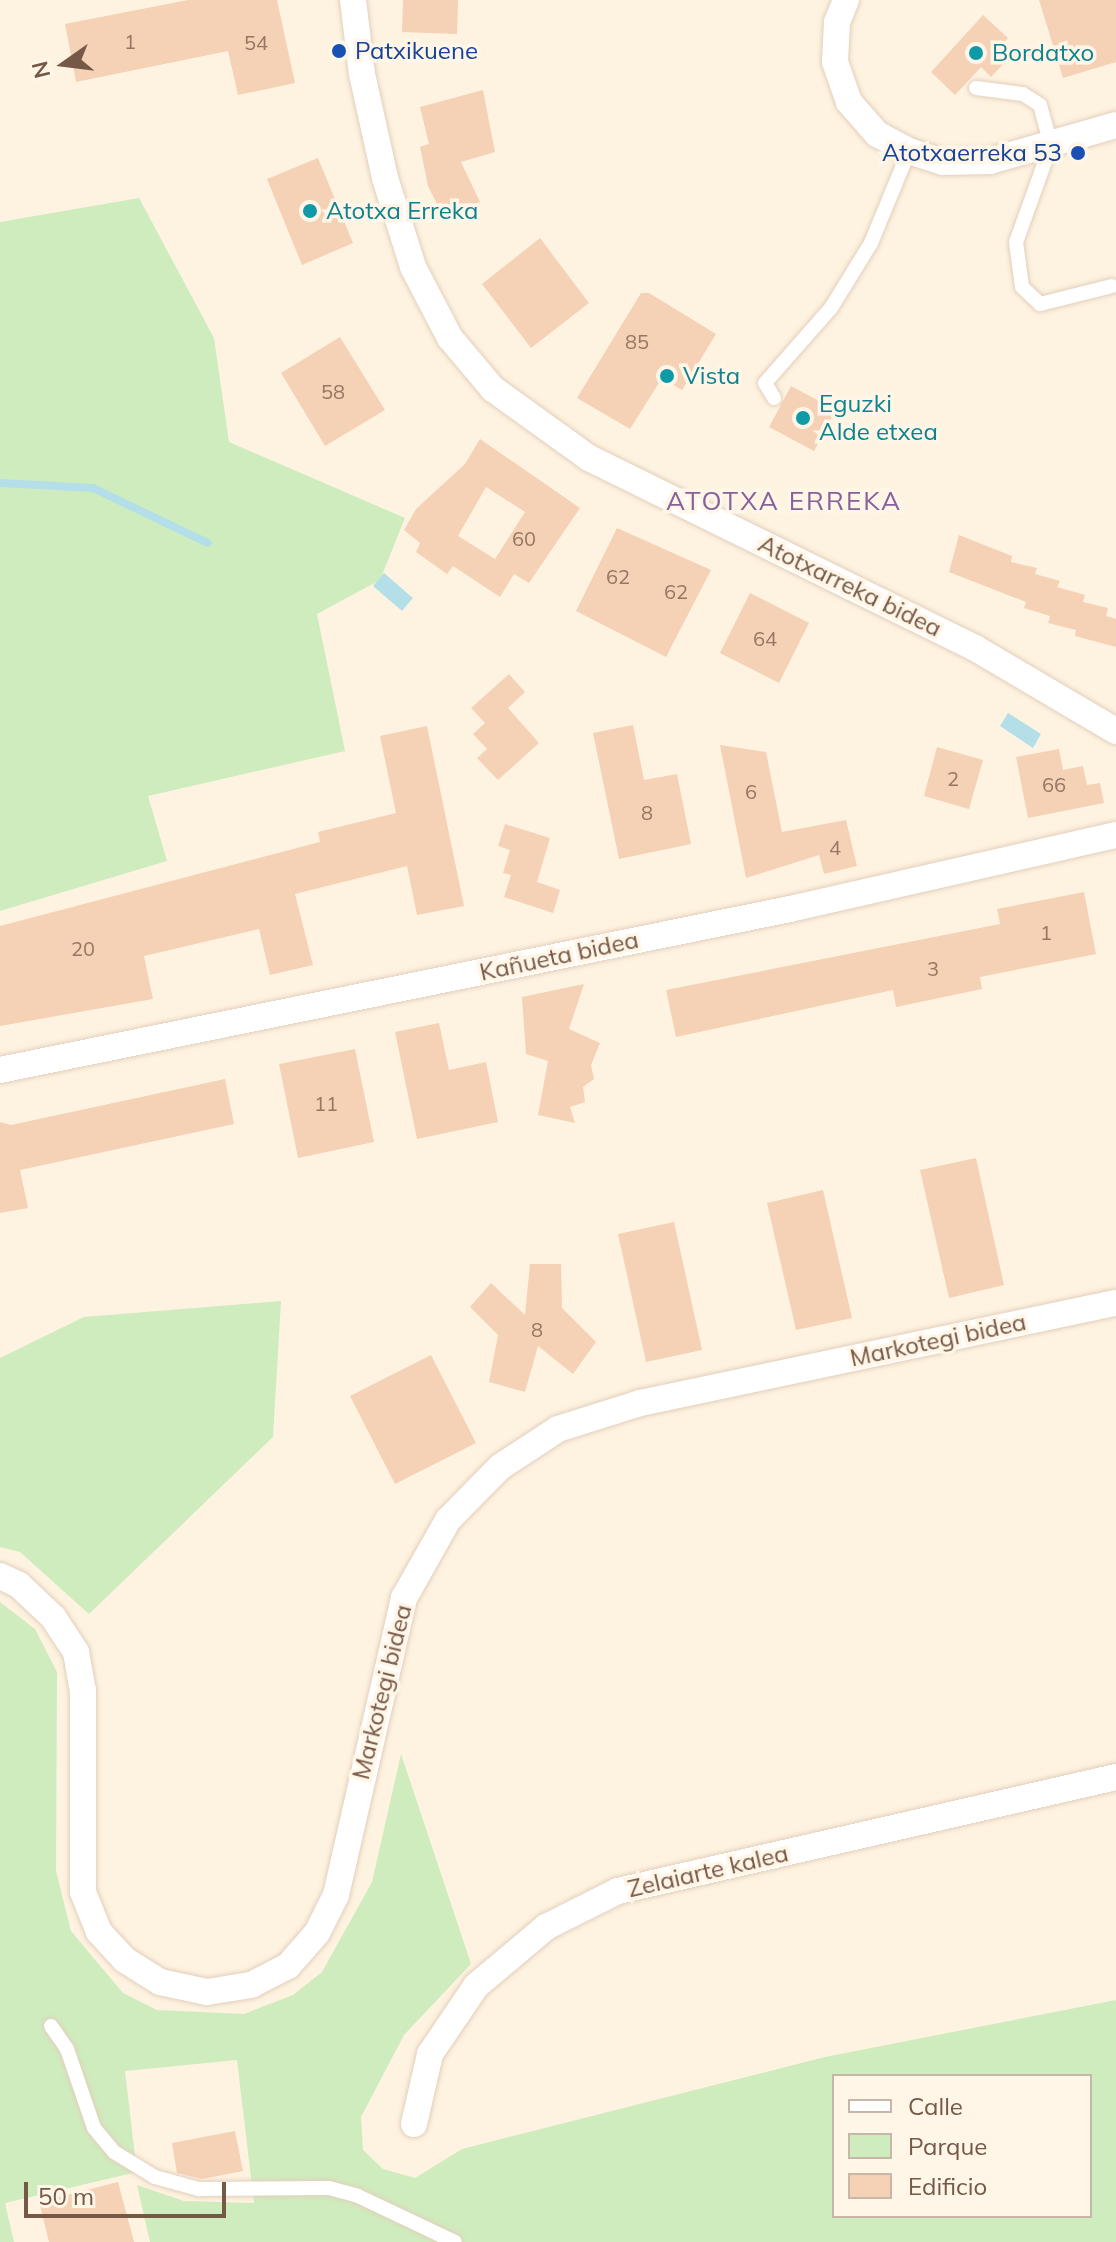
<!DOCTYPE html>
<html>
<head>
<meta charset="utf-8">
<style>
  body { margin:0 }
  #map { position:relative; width:1116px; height:2242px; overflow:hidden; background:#fef3e0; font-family:Mulish,sans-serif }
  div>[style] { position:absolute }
  .green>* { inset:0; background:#cfecbe }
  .water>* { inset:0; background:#b4dfe8 }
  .stream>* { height:8px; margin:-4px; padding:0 4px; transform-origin:4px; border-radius:4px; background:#b4dfe8 }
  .building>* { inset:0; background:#f5d1b6 }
  .roads { filter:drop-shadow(0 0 2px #e2cfbc) drop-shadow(0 0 2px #e2cfbc) }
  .lane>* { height:14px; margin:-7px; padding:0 7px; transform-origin:7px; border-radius:7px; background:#fff }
  .street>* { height:26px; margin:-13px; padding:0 13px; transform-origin:13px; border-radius:13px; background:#fff }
  .dots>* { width:22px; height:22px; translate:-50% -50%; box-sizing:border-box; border:4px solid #fff6e8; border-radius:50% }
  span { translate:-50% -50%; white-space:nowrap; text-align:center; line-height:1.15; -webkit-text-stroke:7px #fff6e8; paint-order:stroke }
  .number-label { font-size:20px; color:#967662 }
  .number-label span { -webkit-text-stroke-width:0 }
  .transit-label { font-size:24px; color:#164399 }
  .left { translate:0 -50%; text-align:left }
  .right { translate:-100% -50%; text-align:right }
  .culture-label { font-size:24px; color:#0d838f }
  .street-label { font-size:24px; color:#765846 }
  .neighbourhood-label { font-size:26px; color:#88619a; letter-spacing:2px }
  .legend { position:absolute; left:832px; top:2074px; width:260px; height:144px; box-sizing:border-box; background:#fff6e8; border:2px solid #c8b7a7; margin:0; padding:10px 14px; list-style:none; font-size:24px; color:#765846 }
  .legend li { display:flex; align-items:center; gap:16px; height:40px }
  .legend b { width:40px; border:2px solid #c8b7a7 }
  .north { position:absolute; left:24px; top:24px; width:80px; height:80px; -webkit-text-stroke:6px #fff6e8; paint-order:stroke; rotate:256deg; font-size:22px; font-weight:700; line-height:32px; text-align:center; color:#765846 }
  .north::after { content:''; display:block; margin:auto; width:28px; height:36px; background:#765846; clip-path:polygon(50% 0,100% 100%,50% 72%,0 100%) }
  .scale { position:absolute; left:24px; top:2182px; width:202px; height:36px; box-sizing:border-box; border:4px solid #765846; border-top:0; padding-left:10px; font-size:24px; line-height:28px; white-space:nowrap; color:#765846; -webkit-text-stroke:6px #fff6e8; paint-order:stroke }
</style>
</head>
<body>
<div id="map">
  <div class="green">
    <i style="clip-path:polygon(139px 198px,214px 338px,229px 442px,405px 518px,380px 580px,317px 614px,345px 751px,148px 796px,167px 861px,0 911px,0 222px)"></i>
    <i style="clip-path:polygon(281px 1301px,273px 1437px,89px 1614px,20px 1552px,0 1547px,0 1358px,84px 1317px)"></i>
    <i style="clip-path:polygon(evenodd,0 1602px,35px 1629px,57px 1672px,56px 1871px,71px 1931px,123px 1993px,157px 2010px,244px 2014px,293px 1995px,322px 1972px,372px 1882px,401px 1754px,471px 1964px,404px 2035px,361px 2117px,363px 2150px,383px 2169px,415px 2178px,462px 2149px,825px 2057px,1116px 2000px,1116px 2242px,150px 2242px,137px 2185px,184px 2201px,254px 2203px,237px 2060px,125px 2071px,137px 2172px,5px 2203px,14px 2242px,0 2242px,0 1602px,834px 2076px,1090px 2076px,1090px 2216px,834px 2216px,834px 2076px)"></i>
  </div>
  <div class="water">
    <i style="clip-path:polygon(384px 573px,413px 598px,402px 611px,373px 586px)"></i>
    <i style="clip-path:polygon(1008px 713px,1041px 734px,1033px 748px,1000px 726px)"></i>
  </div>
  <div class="stream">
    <i style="left:0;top:483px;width:93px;rotate:3.1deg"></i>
    <i style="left:93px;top:488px;width:127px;rotate:25.6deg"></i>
  </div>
  <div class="building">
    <i style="clip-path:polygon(188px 0,277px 0,295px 83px,238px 95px,228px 51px,76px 82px,65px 24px)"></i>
    <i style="clip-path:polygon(403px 0,458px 0,457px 34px,402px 32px)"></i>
    <i style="clip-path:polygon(1039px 0,1116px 0,1116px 62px,1063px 78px)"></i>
    <i style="clip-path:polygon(983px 15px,1008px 38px,999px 48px,1009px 58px,991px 77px,981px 67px,955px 95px,931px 72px)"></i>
    <i style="clip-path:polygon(483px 90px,495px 152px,461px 162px,480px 202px,444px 218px,428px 186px,420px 147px,429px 144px,420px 107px)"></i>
    <i style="clip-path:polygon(318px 158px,353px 243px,302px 265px,267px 179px)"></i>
    <i style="clip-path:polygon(540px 238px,589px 303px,531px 348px,482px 284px)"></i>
    <i style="clip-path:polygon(641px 293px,649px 293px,716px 334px,682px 390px,662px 378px,630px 429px,577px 398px)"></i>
    <i style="clip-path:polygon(340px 337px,385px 410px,325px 446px,281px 373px)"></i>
    <i style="clip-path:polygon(791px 386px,836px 410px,814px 451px,769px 427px)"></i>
    <i style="clip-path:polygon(evenodd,480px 439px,580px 508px,529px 583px,514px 574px,500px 597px,453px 566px,447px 574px,416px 552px,420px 543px,404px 530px,416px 509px,465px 464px,480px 439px,486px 487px,525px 512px,495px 559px,458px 536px,486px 487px)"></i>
    <i style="clip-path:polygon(617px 528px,711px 570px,666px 657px,576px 611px)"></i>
    <i style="clip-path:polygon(959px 535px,1012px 556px,1011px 562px,1037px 568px,1035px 574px,1060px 581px,1057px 587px,1085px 595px,1083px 602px,1108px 608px,1106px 616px,1116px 619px,1116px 647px,1075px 636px,1076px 630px,1048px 623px,1050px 616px,1024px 608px,1026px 602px,949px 572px)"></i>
    <i style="clip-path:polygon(750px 593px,809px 623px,779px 683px,720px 653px)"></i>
    <i style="clip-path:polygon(509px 674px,525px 692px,508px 708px,539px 743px,498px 780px,477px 758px,487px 749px,473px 734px,485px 723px,471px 708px)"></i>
    <i style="clip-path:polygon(633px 725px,644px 780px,677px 774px,691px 844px,619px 859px,593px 733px)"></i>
    <i style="clip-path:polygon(427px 726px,464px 906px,417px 915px,407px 866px,295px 894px,313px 965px,270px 975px,259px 929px,144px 956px,153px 999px,0 1026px,0 926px,320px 842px,318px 832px,396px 813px,380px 736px)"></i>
    <i style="clip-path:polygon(720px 745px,766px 752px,782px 832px,846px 820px,857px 866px,824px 874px,819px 855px,746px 878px)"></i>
    <i style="clip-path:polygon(937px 747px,983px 760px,969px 809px,924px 796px)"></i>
    <i style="clip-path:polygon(1059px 749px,1063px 770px,1083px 766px,1087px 785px,1100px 783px,1104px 803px,1028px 818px,1016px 757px)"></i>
    <i style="clip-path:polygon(505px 824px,550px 838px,537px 882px,560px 890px,553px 913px,504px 897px,511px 875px,503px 873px,510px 850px,498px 846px)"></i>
    <i style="clip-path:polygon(1084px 892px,1096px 954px,980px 977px,982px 989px,896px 1007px,893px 990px,676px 1037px,666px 990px,1000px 924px,997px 909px)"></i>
    <i style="clip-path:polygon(584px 984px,569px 1029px,600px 1043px,591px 1065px,594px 1079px,583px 1087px,585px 1102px,570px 1107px,575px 1123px,538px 1115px,548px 1061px,526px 1054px,522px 997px)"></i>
    <i style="clip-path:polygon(439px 1023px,449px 1070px,486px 1062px,498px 1122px,417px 1139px,395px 1032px)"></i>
    <i style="clip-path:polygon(355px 1049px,374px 1142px,298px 1158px,279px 1064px)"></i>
    <i style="clip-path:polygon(225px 1079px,234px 1124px,20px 1170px,28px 1208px,0 1213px,0 1122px,11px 1125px)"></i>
    <i style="clip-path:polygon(976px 1158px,1004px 1285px,949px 1298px,920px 1170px)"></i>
    <i style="clip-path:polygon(823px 1190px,852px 1318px,796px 1330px,767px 1203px)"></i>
    <i style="clip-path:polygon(674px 1222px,702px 1350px,646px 1362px,618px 1234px)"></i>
    <i style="clip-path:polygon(530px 1264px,561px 1264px,562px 1308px,596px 1342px,573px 1374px,538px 1346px,525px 1392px,489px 1382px,498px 1335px,470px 1307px,491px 1283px,525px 1315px)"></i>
    <i style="clip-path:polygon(431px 1355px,476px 1443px,395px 1484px,350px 1396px)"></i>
    <i style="clip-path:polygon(235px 2131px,243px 2171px,202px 2179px,177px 2173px,172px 2143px)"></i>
    <i style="clip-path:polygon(118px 2182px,134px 2242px,49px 2242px,39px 2202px)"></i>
  </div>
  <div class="roads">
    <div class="lane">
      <i style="left:976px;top:88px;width:47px;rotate:7.3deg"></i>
      <i style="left:1023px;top:94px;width:20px;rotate:33deg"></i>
      <i style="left:1040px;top:105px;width:41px;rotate:74.6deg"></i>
      <i style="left:1051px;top:145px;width:103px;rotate:109.8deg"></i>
      <i style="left:1016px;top:242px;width:45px;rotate:82.4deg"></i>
      <i style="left:1022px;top:287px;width:25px;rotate:43deg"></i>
      <i style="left:1040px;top:304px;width:74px;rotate:-14deg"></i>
      <i style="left:774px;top:398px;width:17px;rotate:-121deg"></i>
      <i style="left:765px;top:383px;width:100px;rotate:-48.7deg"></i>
      <i style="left:831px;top:308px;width:76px;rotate:-58.4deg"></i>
      <i style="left:871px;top:243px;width:100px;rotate:-67.6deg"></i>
      <i style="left:51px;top:2026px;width:28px;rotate:55deg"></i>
      <i style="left:67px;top:2049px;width:83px;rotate:71.1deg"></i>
      <i style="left:94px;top:2128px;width:31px;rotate:50deg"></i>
      <i style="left:114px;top:2152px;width:48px;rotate:31.4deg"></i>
      <i style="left:155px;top:2177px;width:46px;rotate:15.3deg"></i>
      <i style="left:199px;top:2189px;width:130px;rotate:-0.4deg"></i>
      <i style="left:329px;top:2188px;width:30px;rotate:15deg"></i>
      <i style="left:358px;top:2196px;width:107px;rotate:25.4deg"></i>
    </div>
    <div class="street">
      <i style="left:353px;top:0;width:75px;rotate:83.1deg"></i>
      <i style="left:362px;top:74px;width:107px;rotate:77.5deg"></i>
      <i style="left:385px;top:178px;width:93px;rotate:72.5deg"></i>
      <i style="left:413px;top:267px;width:80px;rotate:62.5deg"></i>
      <i style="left:450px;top:338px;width:67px;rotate:49.9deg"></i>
      <i style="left:493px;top:389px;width:118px;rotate:35.7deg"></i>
      <i style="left:589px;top:458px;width:430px;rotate:26.2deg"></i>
      <i style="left:975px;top:648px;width:164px;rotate:30.5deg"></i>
      <i style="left:846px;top:0;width:24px;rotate:112deg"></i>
      <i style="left:837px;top:22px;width:40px;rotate:92.9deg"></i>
      <i style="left:835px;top:62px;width:42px;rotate:70.7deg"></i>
      <i style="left:849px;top:102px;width:43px;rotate:48.8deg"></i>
      <i style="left:877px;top:134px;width:36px;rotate:28deg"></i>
      <i style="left:909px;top:151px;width:36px;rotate:18deg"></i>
      <i style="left:943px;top:162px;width:47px;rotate:-1.2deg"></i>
      <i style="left:990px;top:161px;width:131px;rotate:-15.9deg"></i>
      <i style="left:0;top:1070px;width:806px;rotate:-11.52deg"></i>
      <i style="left:790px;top:909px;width:334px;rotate:-12.8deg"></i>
      <i style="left:0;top:1576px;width:21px;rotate:25deg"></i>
      <i style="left:19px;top:1585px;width:47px;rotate:43.3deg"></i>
      <i style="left:53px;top:1617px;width:42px;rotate:56.7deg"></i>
      <i style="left:76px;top:1652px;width:39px;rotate:80deg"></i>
      <i style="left:83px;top:1690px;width:202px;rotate:90deg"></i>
      <i style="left:83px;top:1892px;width:43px;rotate:68.2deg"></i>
      <i style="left:99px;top:1932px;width:38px;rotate:47deg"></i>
      <i style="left:125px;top:1960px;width:41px;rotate:32.2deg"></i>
      <i style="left:160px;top:1982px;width:48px;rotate:12deg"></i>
      <i style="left:207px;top:1992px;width:45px;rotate:-9deg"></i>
      <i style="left:251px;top:1985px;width:42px;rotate:-27.2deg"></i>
      <i style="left:288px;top:1966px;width:44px;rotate:-48.7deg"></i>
      <i style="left:317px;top:1933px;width:42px;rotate:-63.4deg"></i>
      <i style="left:336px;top:1895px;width:305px;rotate:-77.1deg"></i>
      <i style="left:404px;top:1598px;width:90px;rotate:-60.6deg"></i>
      <i style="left:448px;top:1520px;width:74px;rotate:-45.5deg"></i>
      <i style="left:500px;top:1467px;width:69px;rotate:-33.2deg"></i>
      <i style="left:558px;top:1429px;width:86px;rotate:-17.6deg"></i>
      <i style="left:640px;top:1403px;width:486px;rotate:-11.9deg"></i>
      <i style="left:414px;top:2124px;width:72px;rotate:-77.1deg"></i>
      <i style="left:430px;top:2054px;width:82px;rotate:-55.9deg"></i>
      <i style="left:476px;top:1986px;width:92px;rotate:-40.1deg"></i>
      <i style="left:546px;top:1927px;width:80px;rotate:-26.6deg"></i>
      <i style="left:618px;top:1891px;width:511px;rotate:-12.89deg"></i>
    </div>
  </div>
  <div class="dots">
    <i style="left:339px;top:51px;background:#1a4fb4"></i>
    <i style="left:976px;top:53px;background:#0f9aa8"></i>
    <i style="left:1078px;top:153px;background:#1a4fb4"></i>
    <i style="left:310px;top:211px;background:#0f9aa8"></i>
    <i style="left:667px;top:376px;background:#0f9aa8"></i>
    <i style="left:803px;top:418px;background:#0f9aa8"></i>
  </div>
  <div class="number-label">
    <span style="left:130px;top:41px">1</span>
    <span style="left:256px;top:42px">54</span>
    <span style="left:637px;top:341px">85</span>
    <span style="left:333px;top:391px">58</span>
    <span style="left:524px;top:538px">60</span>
    <span style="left:618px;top:576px">62</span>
    <span style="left:676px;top:591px">62</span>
    <span style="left:765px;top:638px">64</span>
    <span style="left:953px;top:778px">2</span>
    <span style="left:1054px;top:784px">66</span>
    <span style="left:751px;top:791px">6</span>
    <span style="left:647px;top:812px">8</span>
    <span style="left:835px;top:847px">4</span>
    <span style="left:1046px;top:932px">1</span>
    <span style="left:83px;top:948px">20</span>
    <span style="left:933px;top:968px">3</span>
    <span style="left:326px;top:1103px">11</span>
    <span style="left:537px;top:1329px">8</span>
  </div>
  <div class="transit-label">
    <span class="left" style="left:355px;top:51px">Patxikuene</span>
    <span class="right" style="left:1062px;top:153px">Atotxaerreka 53</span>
  </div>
  <div class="culture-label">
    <span class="left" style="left:992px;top:53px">Bordatxo</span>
    <span class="left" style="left:326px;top:211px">Atotxa Erreka</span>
    <span class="left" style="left:683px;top:376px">Vista</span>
    <span class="left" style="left:819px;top:418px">Eguzki<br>Alde etxea</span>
  </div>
  <div class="street-label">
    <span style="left:850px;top:586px;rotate:26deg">Atotxarreka bidea</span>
    <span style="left:559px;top:956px;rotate:-12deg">Kañueta bidea</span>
    <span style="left:938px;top:1340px;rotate:-12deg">Markotegi bidea</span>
    <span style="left:382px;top:1692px;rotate:-76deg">Markotegi bidea</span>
    <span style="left:708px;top:1871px;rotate:-13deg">Zelaiarte kalea</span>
  </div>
  <div class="neighbourhood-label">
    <span style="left:784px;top:501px">ATOTXA ERREKA</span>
  </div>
  <ul class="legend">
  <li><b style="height:10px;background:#fff"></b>Calle</li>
  <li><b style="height:22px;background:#cfecbe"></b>Parque</li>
  <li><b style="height:22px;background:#f5d1b6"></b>Edificio</li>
  </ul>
  <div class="north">N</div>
  <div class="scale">50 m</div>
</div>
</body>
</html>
